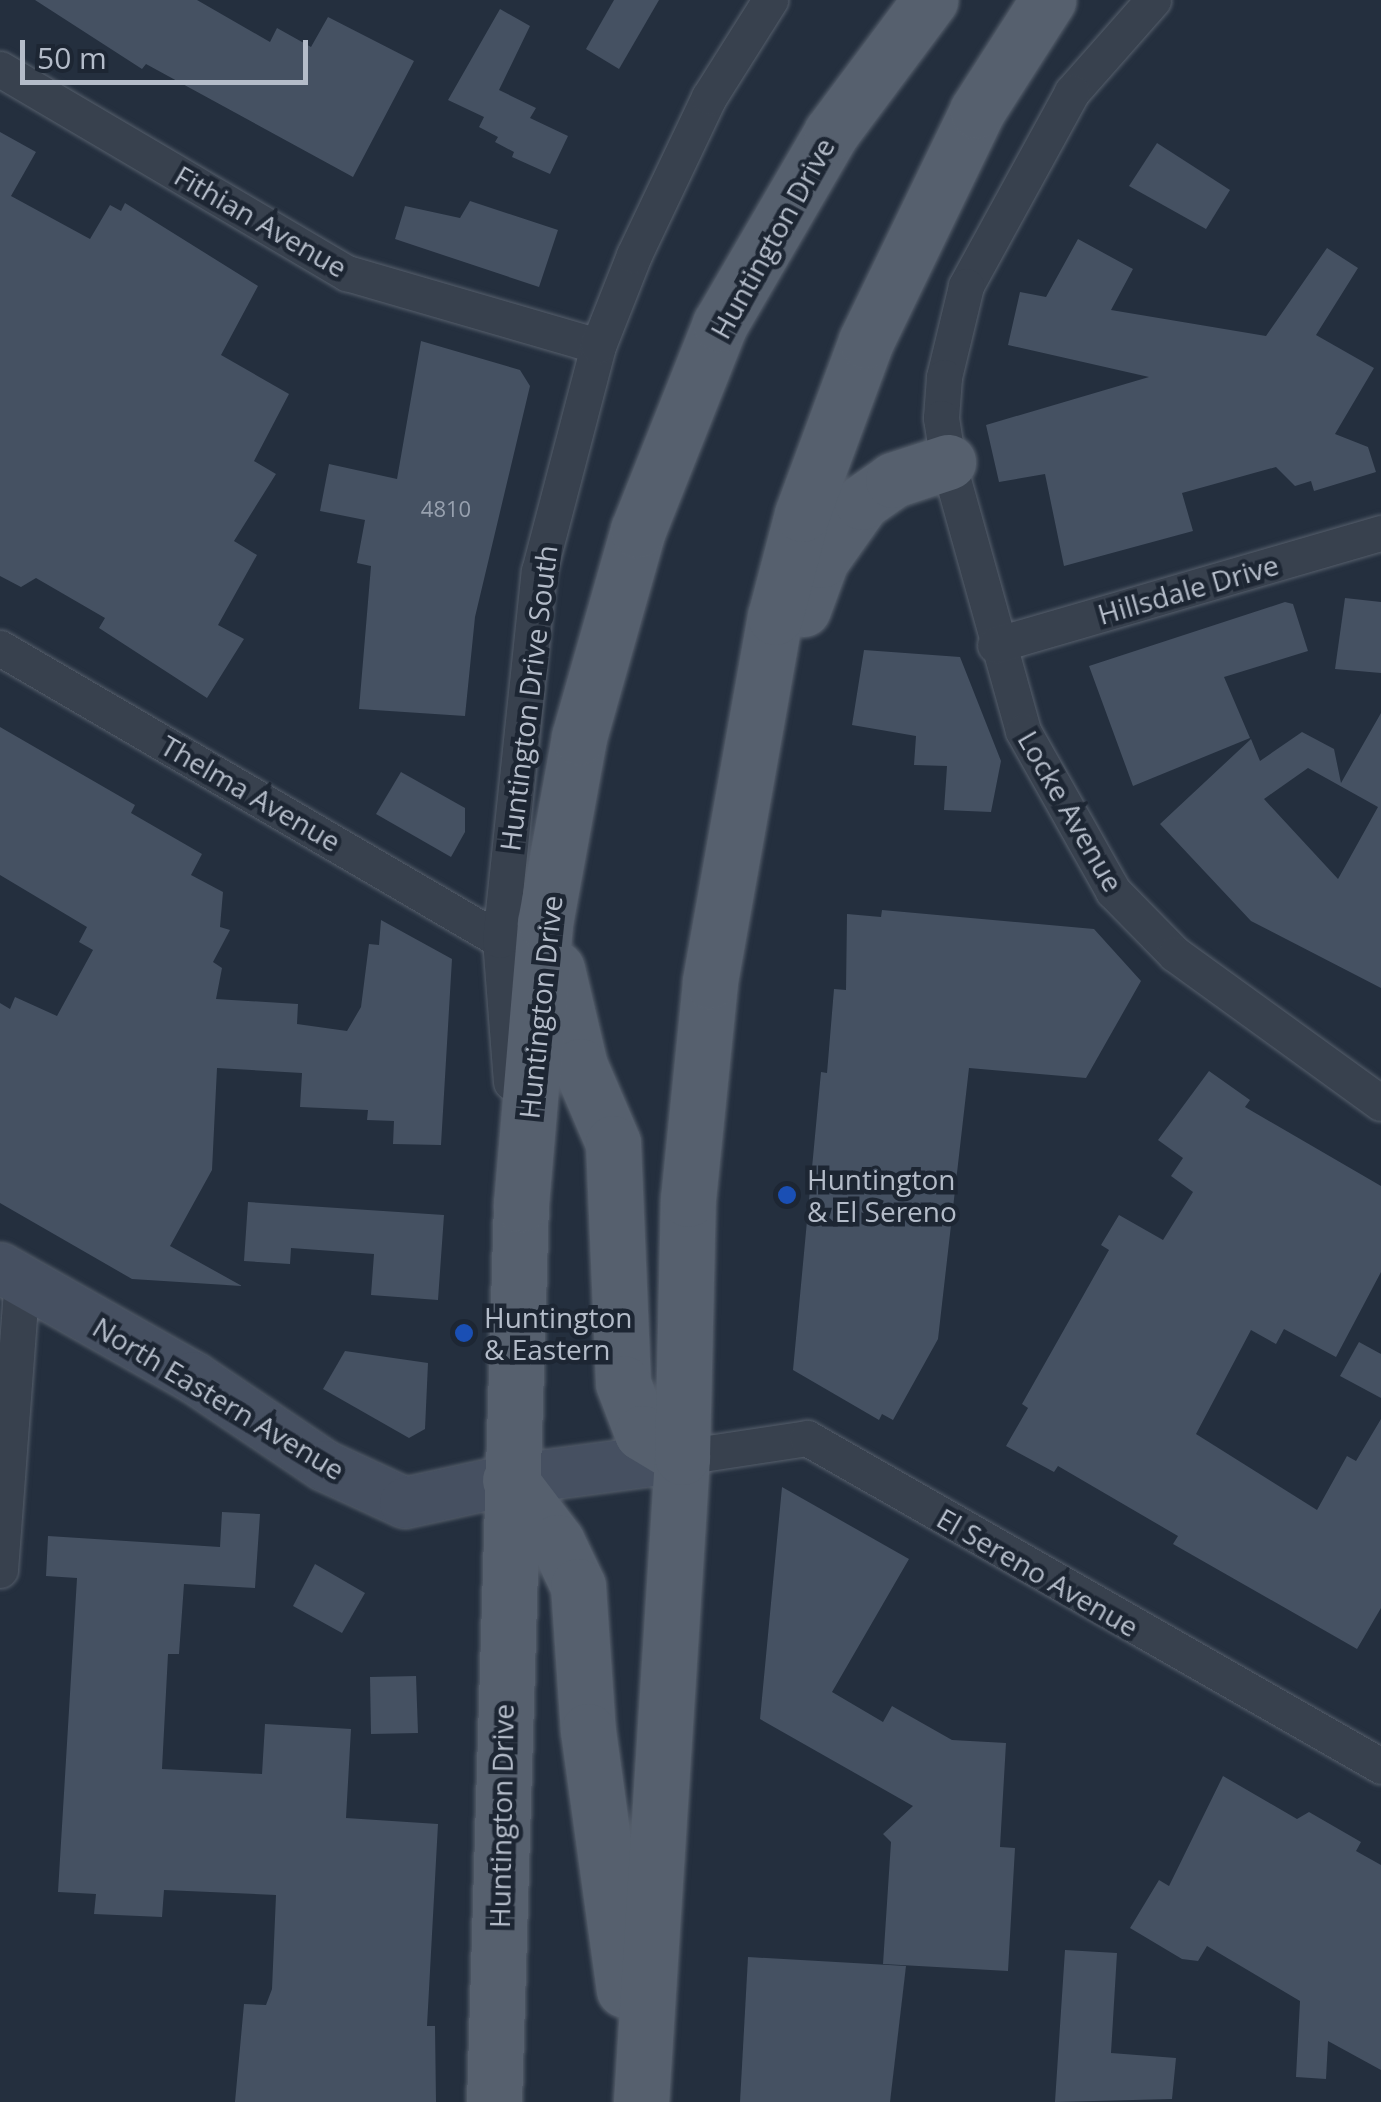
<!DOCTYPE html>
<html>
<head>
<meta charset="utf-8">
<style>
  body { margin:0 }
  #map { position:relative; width:1381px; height:2102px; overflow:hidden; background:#242f3e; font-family:"Open Sans",sans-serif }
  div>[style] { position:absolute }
  .building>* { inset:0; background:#455162 }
  .roads { filter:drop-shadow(0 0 2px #565f6c) drop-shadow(0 0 2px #565f6c) }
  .street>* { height:35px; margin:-17.5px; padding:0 17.5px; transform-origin:17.5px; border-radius:17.5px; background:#38414e }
  .secondary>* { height:50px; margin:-25px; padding:0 25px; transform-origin:25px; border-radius:25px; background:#465061 }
  .primary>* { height:55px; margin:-27.5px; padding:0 27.5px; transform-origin:27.5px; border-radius:27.5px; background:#56606e }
  .dots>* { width:28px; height:28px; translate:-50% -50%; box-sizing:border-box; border:5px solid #1d2633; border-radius:50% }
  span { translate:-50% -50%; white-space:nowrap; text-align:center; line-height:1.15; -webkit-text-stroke:9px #1d2633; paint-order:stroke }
  .number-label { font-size:22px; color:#98a1af }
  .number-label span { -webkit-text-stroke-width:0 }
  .street-label { font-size:28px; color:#b4bcc9 }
  .poi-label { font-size:28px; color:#b4bcc9 }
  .left { translate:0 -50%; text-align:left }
  .scale { position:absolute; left:20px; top:40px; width:288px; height:45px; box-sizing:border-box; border:5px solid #b4bcc9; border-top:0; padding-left:12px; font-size:30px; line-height:35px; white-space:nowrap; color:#b4bcc9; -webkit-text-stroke:8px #1d2633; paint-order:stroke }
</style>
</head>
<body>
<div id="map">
  <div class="building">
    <i style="clip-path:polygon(35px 0,197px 0,270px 42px,277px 28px,311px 47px,328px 17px,414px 61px,353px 177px,146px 64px,142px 69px)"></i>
    <i style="clip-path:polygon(614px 0,659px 0,619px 69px,586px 49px)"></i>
    <i style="clip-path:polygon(500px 9px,530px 26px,499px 90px,536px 108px,530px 118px,568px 136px,550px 174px,512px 157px,514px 152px,495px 142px,498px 137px,479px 127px,484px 117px,448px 100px)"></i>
    <i style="clip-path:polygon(0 132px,36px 152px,11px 196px,90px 239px,110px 205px,121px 211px,125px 203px,258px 286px,221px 355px,289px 394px,254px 461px,276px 474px,234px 541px,257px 555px,218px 625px,244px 639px,207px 698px,99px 628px,105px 618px,36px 578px,21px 587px,0 576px)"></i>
    <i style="clip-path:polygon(1157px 143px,1230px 190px,1206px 229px,1129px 186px)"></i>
    <i style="clip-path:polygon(470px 201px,558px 230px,539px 287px,395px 239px,405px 206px,460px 218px)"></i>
    <i style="clip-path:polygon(1078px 239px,1133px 269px,1111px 310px,1266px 336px,1327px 248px,1358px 268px,1316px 335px,1374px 368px,1335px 434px,1368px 447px,1376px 472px,1314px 491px,1311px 481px,1295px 486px,1276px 467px,1182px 493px,1193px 531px,1064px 566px,1045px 474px,999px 482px,986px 425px,1149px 377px,1008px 345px,1020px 292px,1046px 297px)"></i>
    <i style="clip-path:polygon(421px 341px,520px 370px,530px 386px,475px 617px,465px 716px,359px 709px,371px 566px,357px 563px,365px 520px,320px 511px,329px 464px,397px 479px)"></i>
    <i style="clip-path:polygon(1345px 598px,1381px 602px,1381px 673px,1335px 669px)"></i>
    <i style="clip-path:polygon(1285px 602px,1293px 604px,1308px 651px,1224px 677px,1250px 738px,1133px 786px,1089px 666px)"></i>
    <i style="clip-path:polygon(864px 650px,960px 657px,1001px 761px,991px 812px,944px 810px,947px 766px,914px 765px,916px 736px,852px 725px)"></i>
    <i style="clip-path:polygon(evenodd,1381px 713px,1381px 988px,1251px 921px,1160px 824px,1251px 739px,1260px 761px,1302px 732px,1334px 749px,1341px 783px,1381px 713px,1308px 768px,1378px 807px,1338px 879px,1264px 799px,1308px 768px)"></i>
    <i style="clip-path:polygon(0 727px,135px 805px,131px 813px,202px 854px,191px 875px,223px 892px,220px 927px,230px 930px,213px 962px,222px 968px,216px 999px,298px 1004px,297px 1024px,347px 1031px,361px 1007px,369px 944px,379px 945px,381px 920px,452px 959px,441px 1145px,393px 1144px,394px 1121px,367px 1120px,368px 1110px,300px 1107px,302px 1073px,217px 1068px,212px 1170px,170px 1246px,242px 1286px,132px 1279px,0 1203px,0 1003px,10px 1009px,15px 997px,57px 1016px,93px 950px,79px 942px,87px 927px,0 875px)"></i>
    <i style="clip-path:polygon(401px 772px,465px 808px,465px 832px,451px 857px,376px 814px)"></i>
    <i style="clip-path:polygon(882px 910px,1094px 929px,1141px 981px,1086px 1078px,969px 1068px,938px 1339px,893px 1420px,882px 1414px,879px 1420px,793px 1370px,821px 1072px,827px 1073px,834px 989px,846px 990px,847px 914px,881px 917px)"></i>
    <i style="clip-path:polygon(1209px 1071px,1250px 1100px,1245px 1107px,1381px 1186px,1381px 1272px,1336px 1357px,1284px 1329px,1276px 1344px,1251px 1330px,1196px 1434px,1317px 1510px,1347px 1456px,1356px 1461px,1381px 1419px,1381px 1608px,1357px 1649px,1173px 1544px,1178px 1536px,1058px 1466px,1054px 1472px,1006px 1446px,1028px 1408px,1022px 1404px,1109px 1250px,1101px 1245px,1119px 1215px,1163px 1240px,1193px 1192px,1171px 1176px,1183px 1158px,1158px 1140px)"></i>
    <i style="clip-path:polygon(248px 1202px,444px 1215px,438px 1300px,371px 1295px,374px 1254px,291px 1248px,290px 1264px,244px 1261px)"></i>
    <i style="clip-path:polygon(1359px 1342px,1381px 1354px,1381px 1398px,1340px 1376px)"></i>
    <i style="clip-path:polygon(345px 1351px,428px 1363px,425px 1429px,409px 1438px,323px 1389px)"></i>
    <i style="clip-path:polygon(782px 1487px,909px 1559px,832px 1692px,883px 1722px,892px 1706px,952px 1740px,1006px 1743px,1000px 1847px,1015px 1848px,1008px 1971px,883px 1964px,891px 1842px,883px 1834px,913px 1806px,760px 1719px)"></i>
    <i style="clip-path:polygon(222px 1512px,260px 1514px,255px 1588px,184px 1584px,179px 1654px,168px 1654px,162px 1769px,262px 1774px,265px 1724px,351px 1729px,346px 1818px,438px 1824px,427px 2026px,435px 2026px,436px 2102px,235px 2102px,244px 2004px,266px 2005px,272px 1989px,276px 1895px,164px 1890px,162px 1917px,94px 1914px,96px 1894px,58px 1892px,77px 1578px,46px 1576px,48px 1536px,220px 1547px)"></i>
    <i style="clip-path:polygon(315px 1564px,365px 1593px,342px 1633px,293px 1606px)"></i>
    <i style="clip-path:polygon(416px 1676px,418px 1733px,371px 1734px,370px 1677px)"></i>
    <i style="clip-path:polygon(1223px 1776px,1297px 1819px,1309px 1812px,1361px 1842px,1356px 1851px,1381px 1865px,1381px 2070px,1328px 2041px,1326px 2079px,1296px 2077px,1300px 2001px,1207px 1946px,1198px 1961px,1182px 1959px,1130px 1928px,1159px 1880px,1169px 1886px)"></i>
    <i style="clip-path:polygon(1065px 1950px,1117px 1953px,1111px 2053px,1176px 2058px,1172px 2099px,1055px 2102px)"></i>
    <i style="clip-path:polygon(748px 1957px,906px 1966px,890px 2102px,740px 2102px)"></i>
  </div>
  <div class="roads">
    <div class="street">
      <i style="left:1153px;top:0;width:123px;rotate:131.4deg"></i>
      <i style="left:1072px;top:92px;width:221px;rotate:118.7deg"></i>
      <i style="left:966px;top:286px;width:94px;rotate:103.6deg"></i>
      <i style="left:944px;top:377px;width:41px;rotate:94.2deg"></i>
      <i style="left:941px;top:418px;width:45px;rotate:81deg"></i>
      <i style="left:948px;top:462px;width:279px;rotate:74.4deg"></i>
      <i style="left:1023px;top:731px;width:184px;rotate:60.6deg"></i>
      <i style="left:1113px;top:891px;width:88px;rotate:45.5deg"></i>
      <i style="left:1175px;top:954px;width:254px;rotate:35.9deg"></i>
      <i style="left:0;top:69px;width:403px;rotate:30.5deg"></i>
      <i style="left:347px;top:273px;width:261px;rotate:16.2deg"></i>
      <i style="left:995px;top:645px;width:402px;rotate:-16.2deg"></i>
      <i style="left:0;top:648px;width:579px;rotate:30.28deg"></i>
      <i style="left:511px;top:1082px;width:142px;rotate:-94.4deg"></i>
      <i style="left:500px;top:940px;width:371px;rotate:-84deg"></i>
      <i style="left:539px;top:571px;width:233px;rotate:-75.3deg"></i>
      <i style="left:598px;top:346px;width:98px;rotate:-68.4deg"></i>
      <i style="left:634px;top:255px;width:175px;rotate:-64.6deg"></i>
      <i style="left:709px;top:97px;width:115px;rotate:-57.8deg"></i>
      <i style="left:682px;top:1457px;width:126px;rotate:-8.6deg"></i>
      <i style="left:807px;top:1438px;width:661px;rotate:29.74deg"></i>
      <i style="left:0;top:1570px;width:291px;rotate:-85.7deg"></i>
    </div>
    <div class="secondary">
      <i style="left:0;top:1268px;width:222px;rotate:29.5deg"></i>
      <i style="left:193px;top:1377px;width:159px;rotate:34deg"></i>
      <i style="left:325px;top:1466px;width:88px;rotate:24.8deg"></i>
      <i style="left:405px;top:1503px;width:107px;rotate:-12.4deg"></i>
      <i style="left:510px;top:1480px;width:174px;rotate:-7.6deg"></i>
    </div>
    <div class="primary">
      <i style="left:803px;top:609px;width:52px;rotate:-69.8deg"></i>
      <i style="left:821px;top:560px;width:71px;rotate:-54.7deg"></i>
      <i style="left:862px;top:502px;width:38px;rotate:-35deg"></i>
      <i style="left:893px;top:480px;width:58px;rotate:-18.1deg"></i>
      <i style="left:557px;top:969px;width:100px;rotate:76.7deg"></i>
      <i style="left:580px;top:1066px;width:84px;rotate:66.8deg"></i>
      <i style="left:613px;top:1143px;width:240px;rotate:87.6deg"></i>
      <i style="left:623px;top:1383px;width:53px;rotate:69.2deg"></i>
      <i style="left:642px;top:1433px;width:47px;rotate:31deg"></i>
      <i style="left:510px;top:1480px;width:78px;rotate:52.8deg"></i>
      <i style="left:557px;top:1542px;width:49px;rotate:64.5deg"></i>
      <i style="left:578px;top:1586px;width:145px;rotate:86.1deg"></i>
      <i style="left:588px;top:1731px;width:261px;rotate:82.1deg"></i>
      <i style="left:494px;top:2102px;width:898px;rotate:-88.28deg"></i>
      <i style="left:521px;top:1204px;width:282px;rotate:-85.1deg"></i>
      <i style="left:545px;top:923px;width:189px;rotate:-79.6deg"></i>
      <i style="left:579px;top:737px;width:215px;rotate:-74.1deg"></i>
      <i style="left:638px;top:530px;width:222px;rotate:-68.3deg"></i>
      <i style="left:720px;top:324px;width:221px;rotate:-59.8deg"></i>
      <i style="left:831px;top:133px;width:166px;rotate:-53.3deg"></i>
      <i style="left:641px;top:2102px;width:646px;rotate:-86.36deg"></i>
      <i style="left:682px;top:1457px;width:258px;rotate:-88.7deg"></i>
      <i style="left:688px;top:1199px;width:219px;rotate:-84.2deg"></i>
      <i style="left:710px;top:981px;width:370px;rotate:-79.9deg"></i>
      <i style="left:775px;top:617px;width:106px;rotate:-75.3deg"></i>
      <i style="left:802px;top:514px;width:184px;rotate:-69.7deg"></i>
      <i style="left:866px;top:341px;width:255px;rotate:-64.2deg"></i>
      <i style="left:977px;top:111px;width:132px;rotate:-57.4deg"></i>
    </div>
  </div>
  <div class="dots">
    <i style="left:787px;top:1195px;background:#1a4fb4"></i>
    <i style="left:464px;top:1333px;background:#1a4fb4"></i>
  </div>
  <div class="number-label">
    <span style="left:446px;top:509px">4810</span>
  </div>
  <div class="street-label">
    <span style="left:261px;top:221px;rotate:30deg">Fithian Avenue</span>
    <span style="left:772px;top:238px;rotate:-61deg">Huntington Drive</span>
    <span style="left:1188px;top:589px;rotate:-16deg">Hillsdale Drive</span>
    <span style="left:528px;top:698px;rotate:-83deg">Huntington Drive South</span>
    <span style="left:251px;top:793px;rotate:30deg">Thelma Avenue</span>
    <span style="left:1071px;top:811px;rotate:60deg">Locke Avenue</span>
    <span style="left:540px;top:1007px;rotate:-84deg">Huntington Drive</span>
    <span style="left:219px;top:1398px;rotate:31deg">North Eastern Avenue</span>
    <span style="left:1038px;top:1572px;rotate:30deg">El Sereno Avenue</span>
    <span style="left:501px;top:1816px;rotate:-89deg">Huntington Drive</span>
  </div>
  <div class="poi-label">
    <span class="left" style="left:807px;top:1195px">Huntington<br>&amp; El Sereno</span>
    <span class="left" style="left:484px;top:1333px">Huntington<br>&amp; Eastern</span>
  </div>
  <div class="scale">50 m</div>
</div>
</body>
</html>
